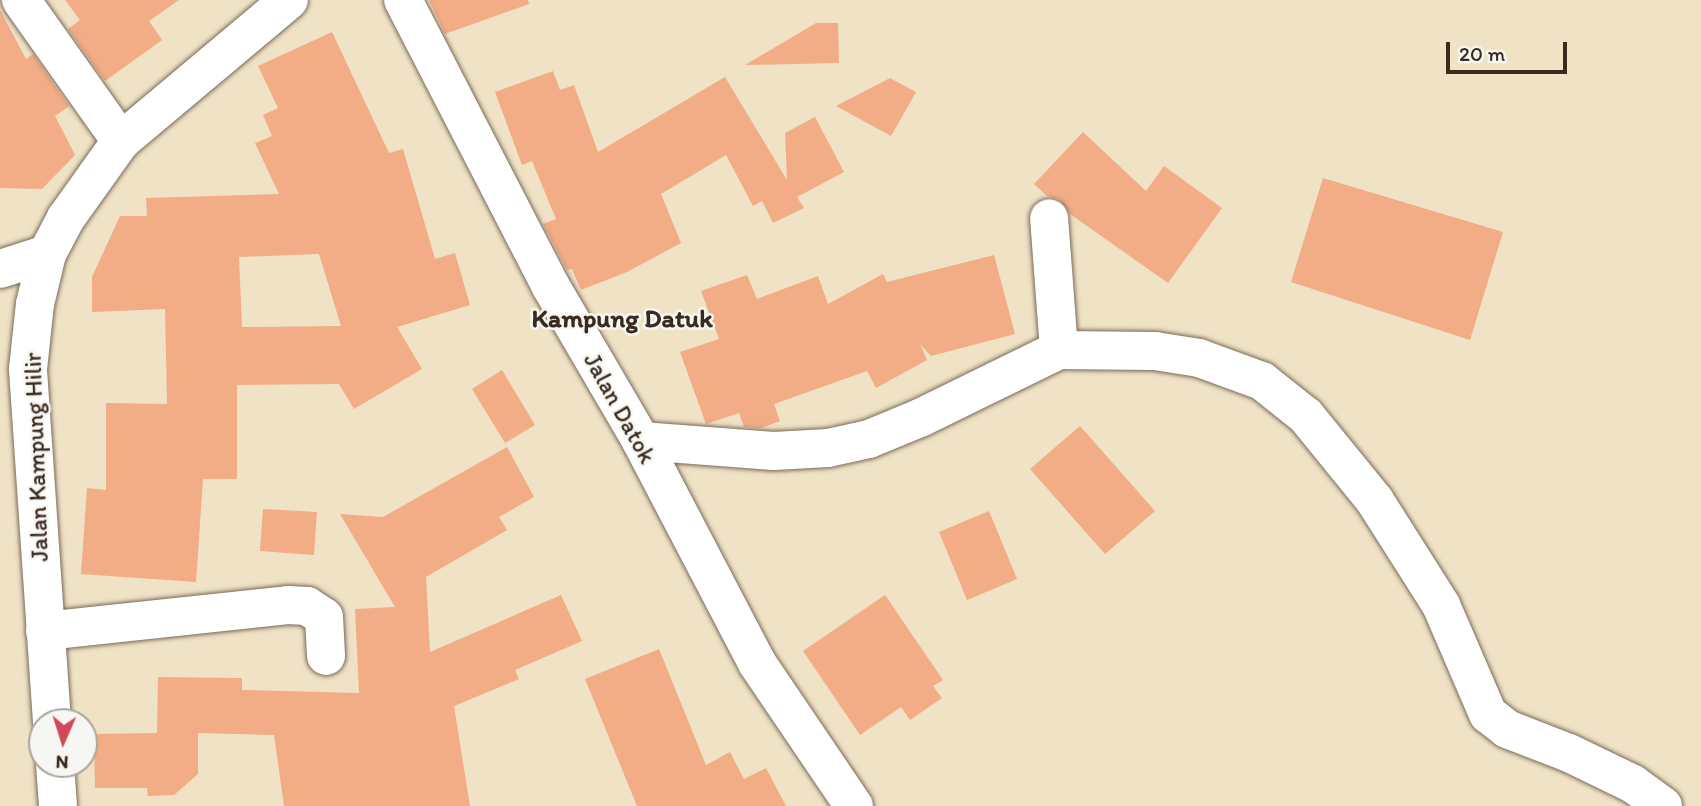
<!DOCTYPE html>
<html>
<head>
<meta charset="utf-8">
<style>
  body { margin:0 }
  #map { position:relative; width:1701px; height:806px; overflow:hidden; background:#efe2c5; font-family:Itim,sans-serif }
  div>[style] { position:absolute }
  .building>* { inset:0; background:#f2ac86 }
  .roads { filter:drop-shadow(0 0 2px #7a6a58) drop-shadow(0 0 2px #7a6a58) }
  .minor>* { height:38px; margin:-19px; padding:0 19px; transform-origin:19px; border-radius:19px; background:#fff }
  .major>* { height:38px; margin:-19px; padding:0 19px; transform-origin:19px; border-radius:19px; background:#fff }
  span { translate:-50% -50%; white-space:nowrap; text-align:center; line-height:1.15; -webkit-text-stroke:5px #f6f6f2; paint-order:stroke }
  .street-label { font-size:24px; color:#3b2a1e }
  .neighbourhood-label { font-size:26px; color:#3b2a1e; font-weight:700 }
  .north { position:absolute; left:28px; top:708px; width:70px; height:70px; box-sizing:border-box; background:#f6f6f2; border:2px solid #aba49d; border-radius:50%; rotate:183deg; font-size:19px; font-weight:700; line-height:28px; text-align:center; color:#3b2a1e }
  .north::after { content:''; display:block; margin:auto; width:24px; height:32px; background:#d1495b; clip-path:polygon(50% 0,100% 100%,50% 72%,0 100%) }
  .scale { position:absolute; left:1446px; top:42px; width:121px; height:32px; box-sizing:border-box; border:4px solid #3b2a1e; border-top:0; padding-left:9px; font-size:21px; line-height:24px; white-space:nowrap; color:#3b2a1e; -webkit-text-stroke:5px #f6f6f2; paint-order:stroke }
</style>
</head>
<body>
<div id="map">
  <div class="building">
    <i style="clip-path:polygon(65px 0,179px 0,149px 21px,162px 40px,105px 81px,68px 29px,80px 20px)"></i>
    <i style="clip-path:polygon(429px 0,528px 0,529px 4px,445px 34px)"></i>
    <i style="clip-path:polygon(0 10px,26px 59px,33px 54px,69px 106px,55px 116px,75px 155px,42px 189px,0 188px)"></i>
    <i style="clip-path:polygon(816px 23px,838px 23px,839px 63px,745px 65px)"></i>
    <i style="clip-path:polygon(evenodd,332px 32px,389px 153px,403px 149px,435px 259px,455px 253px,470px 305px,397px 327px,422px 369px,354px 409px,339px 384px,237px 385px,237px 479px,203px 479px,196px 582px,81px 574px,87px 488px,106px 490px,106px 403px,167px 404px,165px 309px,92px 312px,92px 277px,120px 216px,147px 216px,146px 198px,279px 194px,255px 143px,272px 136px,263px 115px,278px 108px,258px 66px,332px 32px,319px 254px,341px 326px,242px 327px,239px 257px,319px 254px)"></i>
    <i style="clip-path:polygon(553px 71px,560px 90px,574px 85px,598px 152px,725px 77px,787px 180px,785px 133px,815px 117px,844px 172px,797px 197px,804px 208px,773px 223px,762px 201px,753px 206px,726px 155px,661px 194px,681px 243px,627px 272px,581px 290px,572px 269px,567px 270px,543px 224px,556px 219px,532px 161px,522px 165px,495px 92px)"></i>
    <i style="clip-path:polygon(890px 78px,916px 92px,891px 136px,836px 106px)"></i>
    <i style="clip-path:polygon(1083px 132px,1146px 191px,1164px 166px,1222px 208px,1168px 283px,1070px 214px,1059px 199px,1047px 196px,1034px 184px)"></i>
    <i style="clip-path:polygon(1323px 178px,1503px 232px,1470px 340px,1291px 282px)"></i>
    <i style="clip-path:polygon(994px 255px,1015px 334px,931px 356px,920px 344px,927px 360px,876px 388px,867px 371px,774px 404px,780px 421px,761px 428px,744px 427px,739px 413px,706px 424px,680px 352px,719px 339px,701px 291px,747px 275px,757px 299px,818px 276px,828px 304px,883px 274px,887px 282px)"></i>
    <i style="clip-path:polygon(502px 370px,535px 425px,505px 443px,472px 389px)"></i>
    <i style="clip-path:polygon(1080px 426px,1155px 511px,1105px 554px,1030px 469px)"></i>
    <i style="clip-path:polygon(507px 447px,534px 497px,499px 517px,507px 530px,426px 577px,430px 652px,561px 595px,582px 641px,515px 670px,519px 679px,454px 706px,470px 806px,284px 806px,274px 735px,198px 733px,198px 774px,174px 795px,148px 796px,147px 788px,95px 788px,94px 734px,157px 733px,158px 677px,242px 678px,242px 690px,359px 693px,355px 609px,395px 607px,340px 514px,383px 517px)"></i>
    <i style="clip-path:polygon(263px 509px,317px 512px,314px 555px,260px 551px)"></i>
    <i style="clip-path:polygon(989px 511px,1017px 579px,967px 600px,939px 532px)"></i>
    <i style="clip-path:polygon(885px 595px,943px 680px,933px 686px,942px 698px,910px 720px,901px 707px,860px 735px,803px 651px)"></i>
    <i style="clip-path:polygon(659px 649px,706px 765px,730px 752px,744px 779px,766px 768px,786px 806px,637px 806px,585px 679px)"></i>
  </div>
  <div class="roads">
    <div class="minor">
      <i style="left:21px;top:0;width:173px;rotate:54.7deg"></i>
      <i style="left:0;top:269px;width:49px;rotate:-17.7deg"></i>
      <i style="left:1059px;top:350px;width:96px;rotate:0.6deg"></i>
      <i style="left:1155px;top:351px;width:45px;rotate:9deg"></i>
      <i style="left:1199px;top:358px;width:67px;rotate:20.1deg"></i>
      <i style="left:1262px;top:381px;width:56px;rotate:38.5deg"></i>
      <i style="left:1306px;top:416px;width:109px;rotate:50.9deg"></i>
      <i style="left:1375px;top:501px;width:123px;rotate:57.6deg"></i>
      <i style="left:1441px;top:605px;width:119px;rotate:66.7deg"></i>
      <i style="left:1488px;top:714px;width:24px;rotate:38deg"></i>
      <i style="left:1507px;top:729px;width:66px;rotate:21.2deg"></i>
      <i style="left:1569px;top:753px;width:71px;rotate:25.8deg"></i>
      <i style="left:1633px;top:784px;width:37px;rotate:36deg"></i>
      <i style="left:641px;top:441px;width:133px;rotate:4.3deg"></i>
      <i style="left:774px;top:451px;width:54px;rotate:-3.2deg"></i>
      <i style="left:828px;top:448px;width:42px;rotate:-12.4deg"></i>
      <i style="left:869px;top:439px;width:57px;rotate:-22.5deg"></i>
      <i style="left:922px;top:417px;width:153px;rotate:-26.1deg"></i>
      <i style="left:1059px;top:350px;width:132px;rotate:-94.3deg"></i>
      <i style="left:45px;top:631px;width:244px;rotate:-6.1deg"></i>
      <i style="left:288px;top:605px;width:19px;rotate:3deg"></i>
      <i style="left:307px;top:606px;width:20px;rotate:33deg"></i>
      <i style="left:324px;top:617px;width:39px;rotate:87deg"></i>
      <i style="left:52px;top:722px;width:354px;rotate:-93.9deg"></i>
      <i style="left:28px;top:369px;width:65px;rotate:-83.9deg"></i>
      <i style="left:35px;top:304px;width:51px;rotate:-76.5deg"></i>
      <i style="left:47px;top:254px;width:41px;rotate:-62.2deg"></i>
      <i style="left:66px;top:218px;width:95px;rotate:-54.5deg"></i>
      <i style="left:121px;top:141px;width:219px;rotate:-40deg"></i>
      <i style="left:55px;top:764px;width:42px;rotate:85.9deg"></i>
    </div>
    <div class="major">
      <i style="left:403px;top:0;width:321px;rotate:62.7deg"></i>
      <i style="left:550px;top:285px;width:181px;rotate:59.7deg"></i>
      <i style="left:641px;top:441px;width:250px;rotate:62.4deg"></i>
      <i style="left:757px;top:663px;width:173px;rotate:55.9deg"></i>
    </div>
  </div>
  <div class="street-label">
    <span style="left:620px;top:408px;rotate:61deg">Jalan Datok</span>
    <span style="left:36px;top:457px;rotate:-92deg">Jalan Kampung Hilir</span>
  </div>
  <div class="neighbourhood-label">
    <span style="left:622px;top:319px">Kampung Datuk</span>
  </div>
  <div class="north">N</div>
  <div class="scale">20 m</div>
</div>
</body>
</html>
